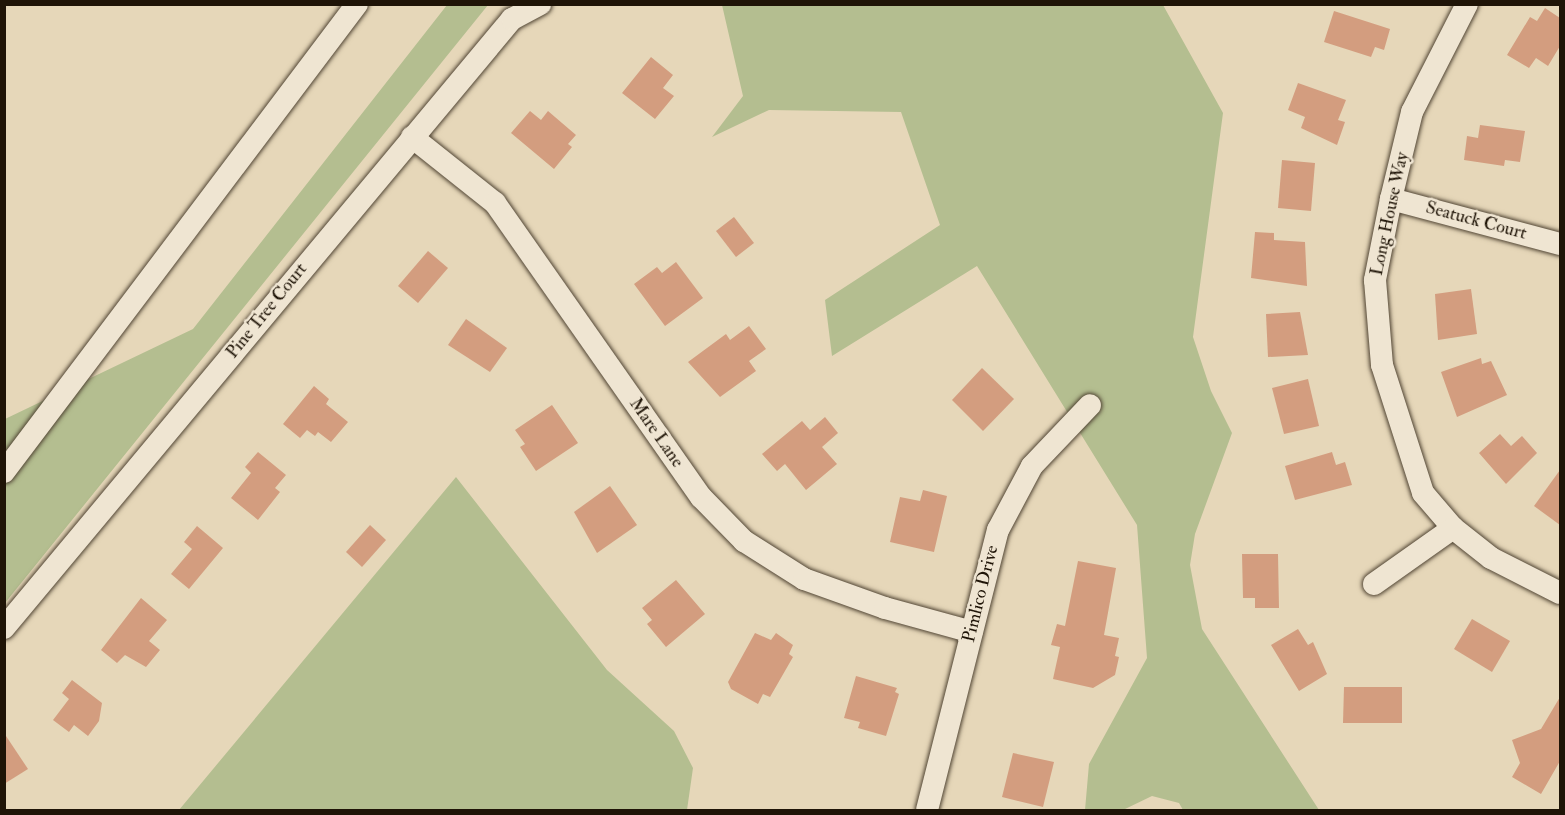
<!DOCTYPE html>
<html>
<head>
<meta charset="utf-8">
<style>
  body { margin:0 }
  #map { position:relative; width:1565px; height:815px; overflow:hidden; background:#e6d7b9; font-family:"IM FELL Double Pica",serif }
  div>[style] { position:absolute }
  .green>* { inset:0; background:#b4be90 }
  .building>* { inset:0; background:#d39d7f }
  .roads { filter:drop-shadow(0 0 2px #514534) drop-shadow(0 0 2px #514534) }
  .minor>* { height:22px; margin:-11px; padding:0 11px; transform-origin:11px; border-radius:11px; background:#efe5d2 }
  span { translate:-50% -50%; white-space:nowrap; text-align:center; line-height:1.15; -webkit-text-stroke:5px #efe5d2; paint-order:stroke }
  .street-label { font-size:18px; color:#1f1407 }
  .frame { position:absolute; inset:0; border:6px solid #1f1407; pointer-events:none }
</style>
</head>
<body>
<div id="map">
  <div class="green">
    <i style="clip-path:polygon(447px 5px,488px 5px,5px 603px,5px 419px,193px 329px)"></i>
    <i style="clip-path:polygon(722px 5px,1163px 5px,1223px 113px,1193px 337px,1211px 391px,1232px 433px,1195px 534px,1190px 565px,1202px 629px,1319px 810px,1183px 810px,1179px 803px,1152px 796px,1123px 810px,1085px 810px,1089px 764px,1147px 658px,1137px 525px,977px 266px,832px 356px,825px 300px,940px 225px,901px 112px,769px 110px,712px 137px,743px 96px)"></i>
    <i style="clip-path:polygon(456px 477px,607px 670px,674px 731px,693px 768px,687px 810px,179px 810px)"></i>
  </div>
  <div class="building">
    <i style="clip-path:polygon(1545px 8px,1560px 18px,1560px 46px,1548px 66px,1536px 58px,1529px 68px,1507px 55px,1530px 17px,1537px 21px)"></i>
    <i style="clip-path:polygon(1334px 11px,1390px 29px,1384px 50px,1375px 47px,1371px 57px,1324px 42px)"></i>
    <i style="clip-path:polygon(651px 57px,673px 75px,663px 88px,674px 96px,655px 119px,622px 93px)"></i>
    <i style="clip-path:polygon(1298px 83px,1346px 100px,1338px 120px,1345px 122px,1337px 145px,1301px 128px,1305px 117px,1288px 110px)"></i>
    <i style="clip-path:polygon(530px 111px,541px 120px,548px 111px,576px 135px,568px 144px,572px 147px,554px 169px,511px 133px)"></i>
    <i style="clip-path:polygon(1480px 125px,1525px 131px,1520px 162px,1505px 160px,1504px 166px,1464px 160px,1467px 136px,1478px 138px)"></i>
    <i style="clip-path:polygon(1282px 160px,1315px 163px,1311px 211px,1278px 208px)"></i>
    <i style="clip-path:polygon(734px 217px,754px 243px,736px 257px,716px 231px)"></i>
    <i style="clip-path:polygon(1255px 232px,1274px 233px,1274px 240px,1305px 242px,1307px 286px,1251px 278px)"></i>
    <i style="clip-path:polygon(428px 251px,448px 268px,418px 303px,398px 286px)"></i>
    <i style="clip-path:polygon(676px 262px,703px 298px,665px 326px,634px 284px,657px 267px,662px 273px)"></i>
    <i style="clip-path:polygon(1471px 289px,1477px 334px,1438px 340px,1435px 294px)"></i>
    <i style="clip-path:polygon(1300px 312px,1308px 355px,1268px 357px,1266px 314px)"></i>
    <i style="clip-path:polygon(466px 319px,507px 348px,490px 372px,448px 345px)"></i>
    <i style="clip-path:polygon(749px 326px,766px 349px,749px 361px,756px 371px,720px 397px,688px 362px,726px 334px,730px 340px)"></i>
    <i style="clip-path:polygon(1481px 358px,1482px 364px,1491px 361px,1507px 395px,1457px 417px,1441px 372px)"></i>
    <i style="clip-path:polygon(982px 368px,1014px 399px,983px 431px,952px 400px)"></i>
    <i style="clip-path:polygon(1308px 379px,1319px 426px,1284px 434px,1272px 388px)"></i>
    <i style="clip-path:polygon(314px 386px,329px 399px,326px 404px,348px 422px,331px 442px,318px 432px,315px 436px,307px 430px,300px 438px,283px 424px)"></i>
    <i style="clip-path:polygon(552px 405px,578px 443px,536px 471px,520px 447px,525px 444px,515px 430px)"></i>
    <i style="clip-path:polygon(825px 417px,838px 433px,822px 447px,837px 464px,806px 490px,785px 464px,777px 471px,762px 454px,802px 421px,810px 430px)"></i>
    <i style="clip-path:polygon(1500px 434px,1511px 446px,1522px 436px,1537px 453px,1506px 484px,1479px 453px)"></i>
    <i style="clip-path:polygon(258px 452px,286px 475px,275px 488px,280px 492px,258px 520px,231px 498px,251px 473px,245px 467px)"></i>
    <i style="clip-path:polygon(1332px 452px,1336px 465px,1345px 462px,1352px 485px,1295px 500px,1285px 466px)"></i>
    <i style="clip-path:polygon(1560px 470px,1560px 525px,1534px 506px)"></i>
    <i style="clip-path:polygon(610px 486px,637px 525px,597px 553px,574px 512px)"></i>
    <i style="clip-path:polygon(923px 490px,947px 496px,934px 552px,890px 542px,900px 497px,920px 501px)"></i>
    <i style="clip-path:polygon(370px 525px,386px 540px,362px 567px,346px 552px)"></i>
    <i style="clip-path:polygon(197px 526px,223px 548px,189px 589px,171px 574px,192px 549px,184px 542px)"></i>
    <i style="clip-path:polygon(1242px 554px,1278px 554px,1279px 608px,1255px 608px,1255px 598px,1243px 598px)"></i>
    <i style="clip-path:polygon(1078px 561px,1116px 568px,1104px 635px,1119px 638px,1115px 656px,1119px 657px,1115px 675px,1093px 688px,1053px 679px,1060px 647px,1051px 645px,1057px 624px,1065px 626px)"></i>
    <i style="clip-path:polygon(676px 580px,705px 614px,666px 647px,647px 624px,652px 620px,642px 608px)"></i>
    <i style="clip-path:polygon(141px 598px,167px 620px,149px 641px,160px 650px,146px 667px,125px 655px,117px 663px,101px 650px)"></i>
    <i style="clip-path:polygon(1472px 619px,1510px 641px,1492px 672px,1454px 649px)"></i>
    <i style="clip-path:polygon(1298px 629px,1308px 645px,1313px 642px,1327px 674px,1299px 691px,1271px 645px)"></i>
    <i style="clip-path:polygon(755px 633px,771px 640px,776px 633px,793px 645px,789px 654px,793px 657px,770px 697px,763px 694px,758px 704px,731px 689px,728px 682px)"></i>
    <i style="clip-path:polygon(856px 676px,897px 688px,895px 692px,899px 694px,886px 736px,858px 728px,860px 722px,844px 718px)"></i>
    <i style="clip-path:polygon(72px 680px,102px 703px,99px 721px,88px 736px,74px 725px,69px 732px,53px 720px,69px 699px,62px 693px)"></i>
    <i style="clip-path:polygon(1344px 687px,1402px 687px,1402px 723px,1343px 723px)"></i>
    <i style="clip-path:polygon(1560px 697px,1560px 761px,1541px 794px,1512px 777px,1520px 763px,1512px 740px,1541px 729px)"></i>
    <i style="clip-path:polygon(4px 733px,28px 769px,4px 784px)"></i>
    <i style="clip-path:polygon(1013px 753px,1054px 762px,1043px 807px,1002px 797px)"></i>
  </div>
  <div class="roads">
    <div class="minor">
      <i style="left:1467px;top:4px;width:121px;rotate:117deg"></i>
      <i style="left:1412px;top:112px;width:89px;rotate:103.6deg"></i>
      <i style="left:1391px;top:199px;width:83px;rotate:101.2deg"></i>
      <i style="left:1375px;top:280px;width:85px;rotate:85.3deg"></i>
      <i style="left:1382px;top:365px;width:134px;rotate:72.2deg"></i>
      <i style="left:1423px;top:493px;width:46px;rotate:49.4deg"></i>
      <i style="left:1453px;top:528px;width:48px;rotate:38.3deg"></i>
      <i style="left:1491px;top:558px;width:77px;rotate:26.9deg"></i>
      <i style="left:412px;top:137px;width:106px;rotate:38.5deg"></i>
      <i style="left:495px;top:203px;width:359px;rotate:55deg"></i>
      <i style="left:701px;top:497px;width:62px;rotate:45.7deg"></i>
      <i style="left:744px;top:541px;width:71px;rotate:32.3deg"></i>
      <i style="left:804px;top:579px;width:86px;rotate:19.7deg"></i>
      <i style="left:885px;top:608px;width:90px;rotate:15.4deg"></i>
      <i style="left:1391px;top:199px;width:175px;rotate:14.9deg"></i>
      <i style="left:4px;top:472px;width:586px;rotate:-52.97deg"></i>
      <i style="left:1374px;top:584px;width:97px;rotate:-35.3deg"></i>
      <i style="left:4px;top:628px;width:793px;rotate:-50.17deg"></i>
      <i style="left:512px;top:19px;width:32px;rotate:-28deg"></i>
      <i style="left:927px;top:810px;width:289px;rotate:-75.8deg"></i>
      <i style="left:998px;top:530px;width:72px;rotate:-62deg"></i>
      <i style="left:1032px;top:466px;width:84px;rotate:-46.4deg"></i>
    </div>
  </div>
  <div class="street-label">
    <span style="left:1390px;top:214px;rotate:-78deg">Long House Way</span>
    <span style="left:1476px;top:221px;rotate:15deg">Seatuck Court</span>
    <span style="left:267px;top:311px;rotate:-51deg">Pine Tree Court</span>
    <span style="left:656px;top:433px;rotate:55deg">Mare Lane</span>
    <span style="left:981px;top:594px;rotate:-76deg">Pimlico Drive</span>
  </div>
  <div class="frame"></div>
</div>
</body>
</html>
